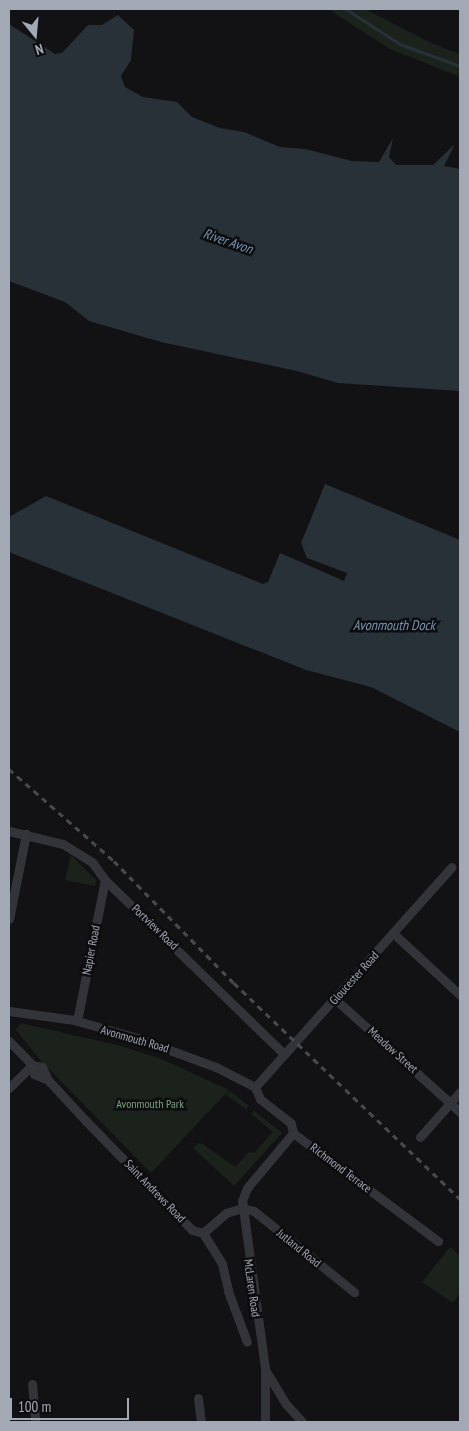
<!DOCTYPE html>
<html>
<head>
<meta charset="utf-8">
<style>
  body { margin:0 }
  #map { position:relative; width:469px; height:1431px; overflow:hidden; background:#121214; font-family:"PT Sans Narrow",sans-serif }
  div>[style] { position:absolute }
  .green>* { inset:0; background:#1a221b }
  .water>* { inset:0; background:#283138 }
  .stream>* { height:2.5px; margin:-1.25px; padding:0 1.25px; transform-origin:1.25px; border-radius:1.25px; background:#283138 }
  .street>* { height:9px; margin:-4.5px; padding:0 4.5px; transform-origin:4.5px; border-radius:4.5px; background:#333439 }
  .rail>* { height:2.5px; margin-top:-1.25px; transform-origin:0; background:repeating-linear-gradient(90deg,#46484e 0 6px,transparent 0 11px) }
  span { translate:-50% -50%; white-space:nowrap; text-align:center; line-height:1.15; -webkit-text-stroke:5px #0d0d0f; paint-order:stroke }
  .street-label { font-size:12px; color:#a3a8b5 }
  .park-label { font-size:12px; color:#78a27c }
  .water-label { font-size:14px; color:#7796b3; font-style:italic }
  .frame { position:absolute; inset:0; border:10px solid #a3a8b5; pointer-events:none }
  .north { position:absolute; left:10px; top:10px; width:50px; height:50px; -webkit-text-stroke:4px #0d0d0f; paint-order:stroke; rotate:163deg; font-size:14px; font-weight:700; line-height:20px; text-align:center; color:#a3a8b5 }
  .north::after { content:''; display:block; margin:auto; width:18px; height:22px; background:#a3a8b5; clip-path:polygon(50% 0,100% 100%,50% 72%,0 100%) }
  .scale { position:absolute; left:10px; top:1398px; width:119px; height:22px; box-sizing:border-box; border:2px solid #a3a8b5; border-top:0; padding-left:6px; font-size:15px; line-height:18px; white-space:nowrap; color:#a3a8b5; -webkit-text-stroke:4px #0d0d0f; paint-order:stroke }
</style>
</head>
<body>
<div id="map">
  <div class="green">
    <i style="clip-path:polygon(328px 9px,365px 9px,431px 43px,460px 54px,460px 77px,390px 49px)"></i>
    <i style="clip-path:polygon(71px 855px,96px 880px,95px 886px,65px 880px)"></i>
    <i style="clip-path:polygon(21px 1023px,121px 1046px,164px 1060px,229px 1090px,151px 1173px,42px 1062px,16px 1030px)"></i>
    <i style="clip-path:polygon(230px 1091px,249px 1106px,246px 1109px,226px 1095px)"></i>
    <i style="clip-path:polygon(253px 1110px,282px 1133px,234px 1186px,193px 1148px,198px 1143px,203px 1144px,235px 1167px,249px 1152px,254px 1153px,273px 1132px,252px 1115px)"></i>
    <i style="clip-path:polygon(450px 1247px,460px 1255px,460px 1293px,453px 1303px,422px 1282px)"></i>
  </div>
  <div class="water">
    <i style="clip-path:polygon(118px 15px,134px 30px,131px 60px,121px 76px,125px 87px,143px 97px,177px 102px,192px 117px,220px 128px,244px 132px,280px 147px,305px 149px,352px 161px,379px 162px,393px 138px,389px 157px,396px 165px,433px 165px,455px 144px,444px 166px,460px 169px,460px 391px,338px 383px,297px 371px,161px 342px,89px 321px,65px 302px,9px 281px,9px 24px,55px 54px,62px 53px,88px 25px,102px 25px)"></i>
    <i style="clip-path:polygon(325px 484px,460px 540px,460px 732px,371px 687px,306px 670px,9px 552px,9px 517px,46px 496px,263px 584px,268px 582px,280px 553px,344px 581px,347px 573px,307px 558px,301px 543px)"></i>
  </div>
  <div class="stream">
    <i style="left:346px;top:9px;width:64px;rotate:32.9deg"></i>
    <i style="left:400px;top:44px;width:64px;rotate:20.1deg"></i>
  </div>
  <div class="street">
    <i style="left:9px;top:831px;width:56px;rotate:13.5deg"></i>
    <i style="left:63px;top:844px;width:34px;rotate:32deg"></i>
    <i style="left:92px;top:862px;width:22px;rotate:54deg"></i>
    <i style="left:105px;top:880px;width:250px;rotate:44.2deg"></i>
    <i style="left:9px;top:919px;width:87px;rotate:-78.7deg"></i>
    <i style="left:394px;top:934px;width:90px;rotate:42.7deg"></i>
    <i style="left:335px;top:999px;width:169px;rotate:42.1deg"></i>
    <i style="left:9px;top:1011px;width:66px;rotate:7.9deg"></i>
    <i style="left:74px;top:1020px;width:66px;rotate:15.9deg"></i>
    <i style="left:137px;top:1038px;width:84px;rotate:20.2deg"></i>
    <i style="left:216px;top:1067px;width:44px;rotate:27.1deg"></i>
    <i style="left:77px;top:1021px;width:144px;rotate:-78.8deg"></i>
    <i style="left:9px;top:1041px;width:33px;rotate:46deg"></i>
    <i style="left:32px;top:1065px;width:9px;rotate:77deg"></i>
    <i style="left:34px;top:1074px;width:15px;rotate:23deg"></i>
    <i style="left:32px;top:1065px;width:10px;rotate:11deg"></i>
    <i style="left:42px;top:1067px;width:14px;rotate:65deg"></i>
    <i style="left:48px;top:1080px;width:56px;rotate:47.2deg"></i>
    <i style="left:86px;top:1121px;width:152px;rotate:45.8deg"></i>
    <i style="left:192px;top:1230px;width:11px;rotate:15deg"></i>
    <i style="left:255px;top:1087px;width:295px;rotate:-48.2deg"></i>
    <i style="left:255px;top:1087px;width:13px;rotate:67deg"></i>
    <i style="left:260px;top:1099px;width:39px;rotate:38deg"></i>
    <i style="left:291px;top:1123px;width:10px;rotate:79deg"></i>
    <i style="left:293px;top:1133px;width:181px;rotate:36.7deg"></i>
    <i style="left:9px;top:1088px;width:33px;rotate:-45deg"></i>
    <i style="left:420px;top:1137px;width:60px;rotate:-48.4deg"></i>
    <i style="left:203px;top:1233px;width:30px;rotate:-41deg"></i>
    <i style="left:226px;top:1213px;width:17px;rotate:-17deg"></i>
    <i style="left:242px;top:1208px;width:12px;rotate:14deg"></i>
    <i style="left:254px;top:1211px;width:129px;rotate:39deg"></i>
    <i style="left:203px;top:1233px;width:36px;rotate:58deg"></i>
    <i style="left:222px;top:1264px;width:28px;rotate:77deg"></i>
    <i style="left:228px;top:1291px;width:54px;rotate:69.6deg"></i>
    <i style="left:266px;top:1371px;width:39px;rotate:59deg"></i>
    <i style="left:286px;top:1404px;width:24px;rotate:48deg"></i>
    <i style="left:32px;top:1384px;width:38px;rotate:85deg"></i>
    <i style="left:198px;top:1398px;width:24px;rotate:83deg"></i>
    <i style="left:265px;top:1422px;width:54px;rotate:-90deg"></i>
    <i style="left:265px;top:1368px;width:169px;rotate:-97.8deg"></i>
    <i style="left:242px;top:1201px;width:14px;rotate:-69deg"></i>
    <i style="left:247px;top:1188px;width:72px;rotate:-50.1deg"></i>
  </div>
  <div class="rail">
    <i style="left:9px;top:769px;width:140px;rotate:41.2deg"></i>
    <i style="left:114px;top:861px;width:171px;rotate:45.5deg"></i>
    <i style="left:234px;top:983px;width:313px;rotate:43.7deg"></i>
  </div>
  <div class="street-label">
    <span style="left:155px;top:927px;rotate:44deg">Portview Road</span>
    <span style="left:91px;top:950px;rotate:-79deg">Napier Road</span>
    <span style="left:354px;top:978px;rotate:-48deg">Gloucester Road</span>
    <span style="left:135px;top:1039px;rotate:16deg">Avonmouth Road</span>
    <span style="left:393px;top:1050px;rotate:42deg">Meadow Street</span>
    <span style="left:341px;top:1168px;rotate:37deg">Richmond Terrace</span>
    <span style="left:155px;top:1191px;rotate:46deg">Saint Andrews Road</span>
    <span style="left:299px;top:1248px;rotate:39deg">Jutland Road</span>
    <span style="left:252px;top:1288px;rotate:82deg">McLaren Road</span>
  </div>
  <div class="park-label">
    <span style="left:150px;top:1104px">Avonmouth Park</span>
  </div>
  <div class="water-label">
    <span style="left:228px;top:241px;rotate:19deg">River Avon</span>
    <span style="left:394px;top:625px">Avonmouth Dock</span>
  </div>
  <div class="frame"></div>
  <div class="north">N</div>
  <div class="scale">100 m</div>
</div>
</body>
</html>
